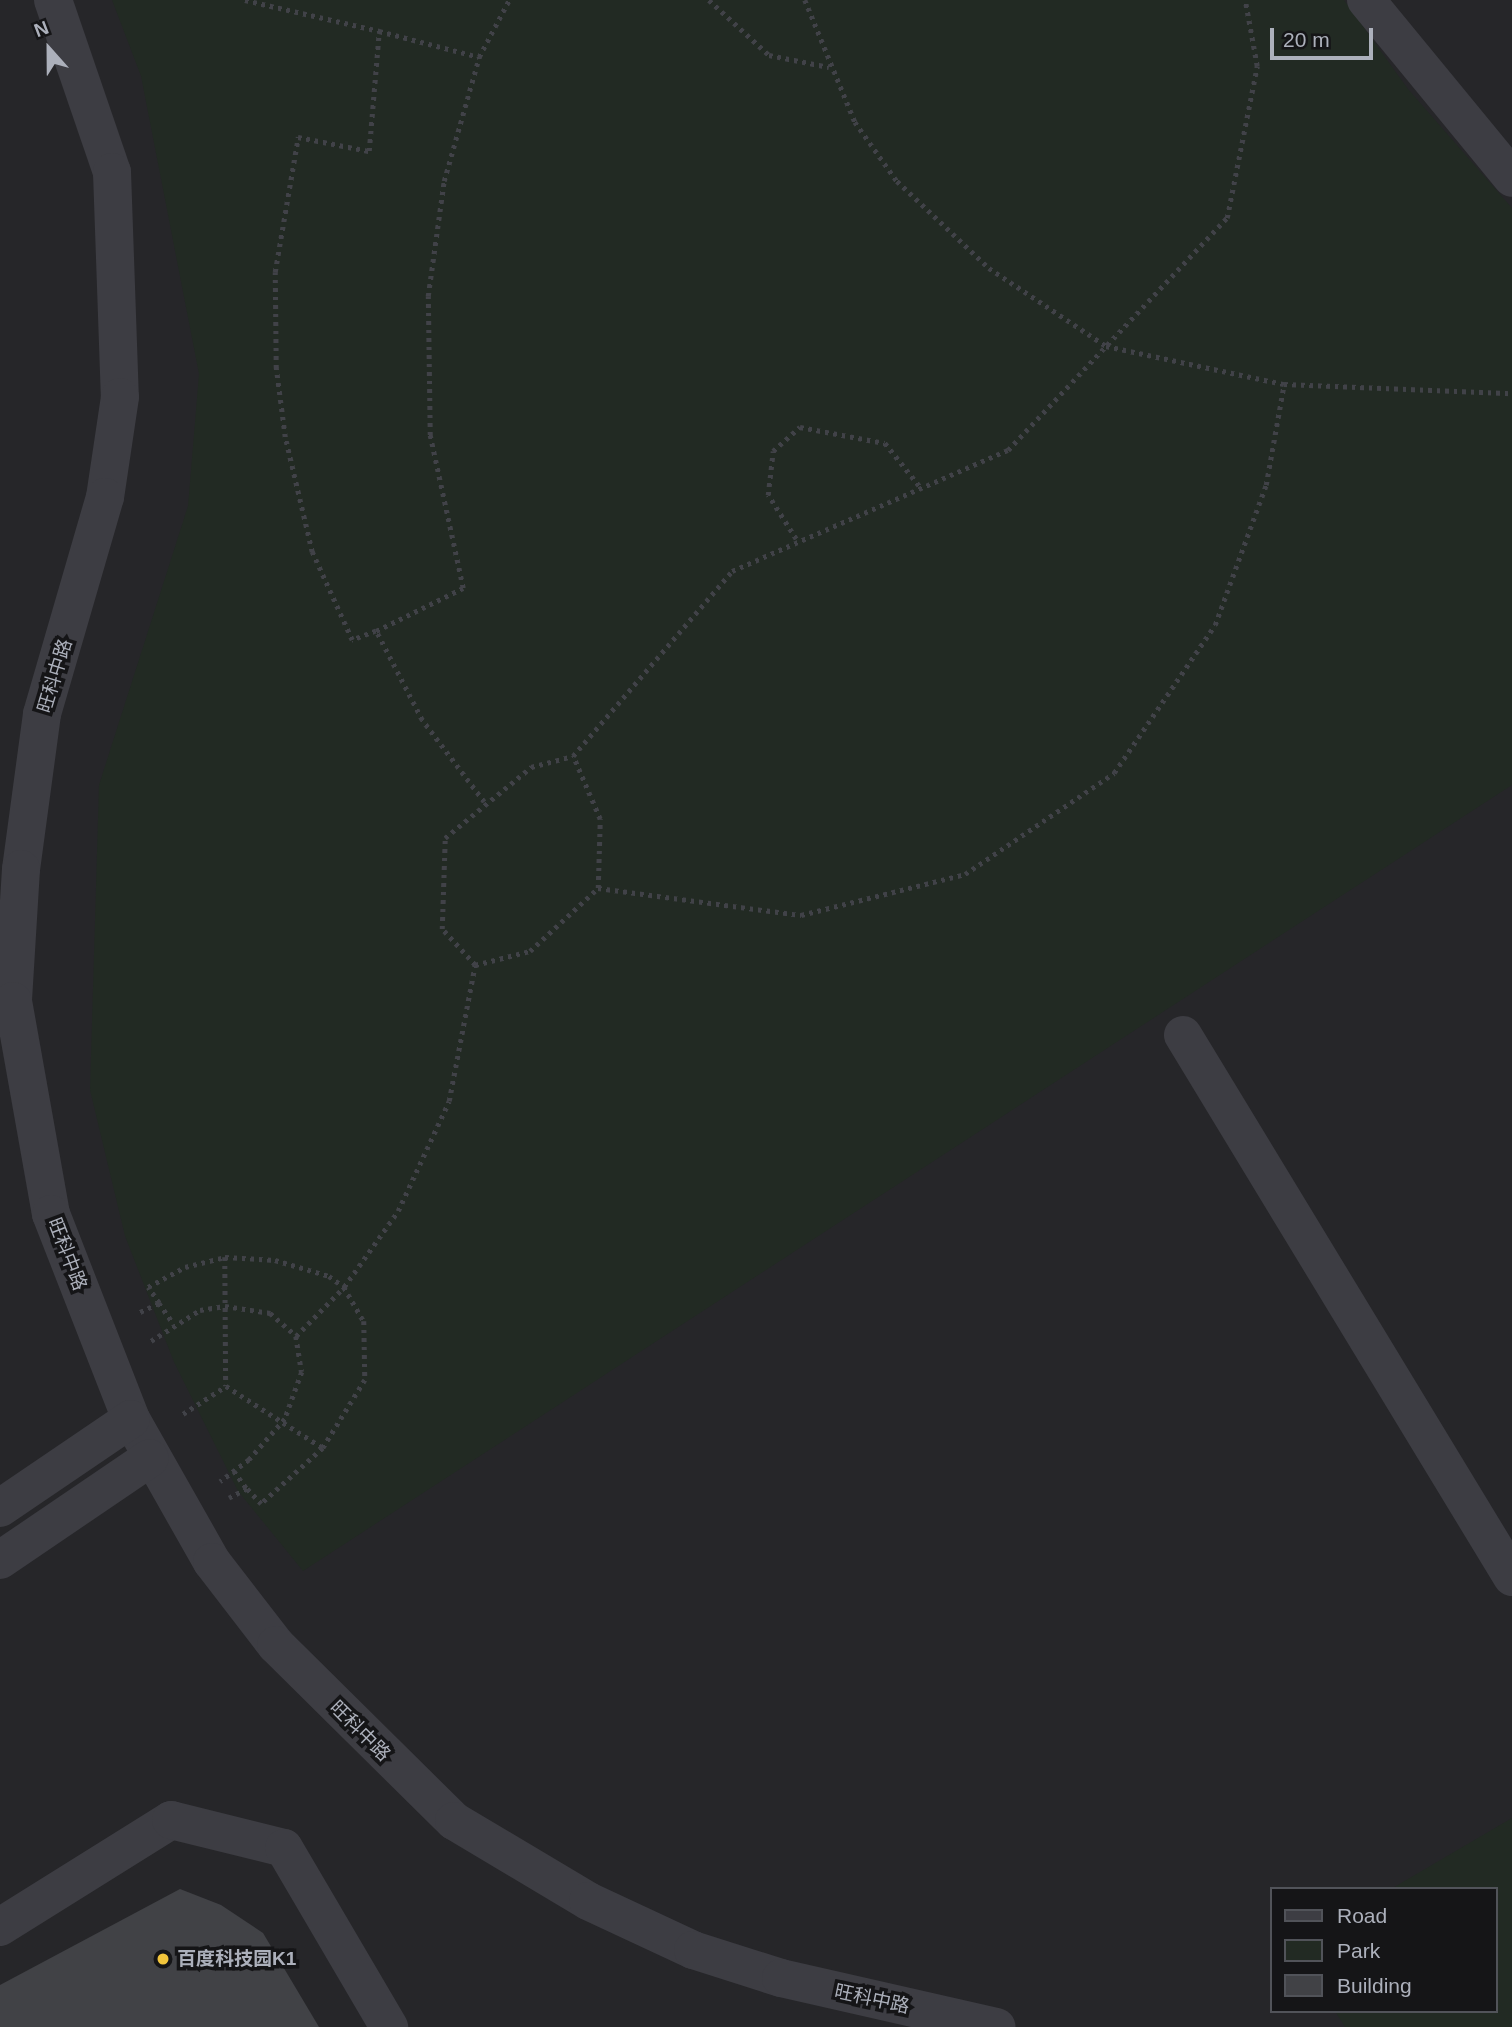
<!DOCTYPE html>
<html>
<head>
<meta charset="utf-8">
<style>
  body { margin:0 }
  #map { position:relative; width:1512px; height:2027px; overflow:hidden; background:#1a1a1c; font-family:Helvetica,"Noto Sans SC",sans-serif }
  div>[style] { position:absolute }
  .built>* { inset:0; background:#262629 }
  .green>* { inset:0; background:#222a23 }
  .building>* { inset:0; background:#414246 }
  .path>* { height:4.5px; margin-top:-2.25px; transform-origin:0; background:repeating-linear-gradient(90deg,#414248 0 3.5px,transparent 0 8.5px) }
  .minor>* { height:38px; margin:-19px; padding:0 19px; transform-origin:19px; border-radius:19px; background:#3d3d43 }
  .dots>* { width:19px; height:19px; translate:-50% -50%; box-sizing:border-box; border:4px solid #151517; border-radius:50% }
  span { translate:-50% -50%; white-space:nowrap; text-align:center; line-height:1.15; -webkit-text-stroke:7px #151517; paint-order:stroke }
  .street-label { font-size:19px; color:#acb0bb }
  .poi-label { font-size:19px; color:#acb0bb; font-weight:700 }
  .left { translate:0 -50%; text-align:left }
  .legend { position:absolute; left:1270px; top:1887px; width:228px; height:126px; box-sizing:border-box; background:#151517; border:2px solid #515359; margin:0; padding:9px 12px; list-style:none; font-size:21px; color:#acb0bb }
  .legend li { display:flex; align-items:center; gap:14px; height:35px }
  .legend b { width:35px; border:2px solid #515359 }
  .north { position:absolute; left:14px; top:14px; width:70px; height:70px; -webkit-text-stroke:5px #151517; paint-order:stroke; rotate:339deg; font-size:19px; font-weight:700; line-height:28px; text-align:center; color:#acb0bb }
  .north::after { content:''; display:block; margin:auto; width:24px; height:32px; background:#acb0bb; clip-path:polygon(50% 0,100% 100%,50% 72%,0 100%) }
  .scale { position:absolute; left:1270px; top:28px; width:103px; height:32px; box-sizing:border-box; border:4px solid #acb0bb; border-top:0; padding-left:9px; font-size:21px; line-height:24px; white-space:nowrap; color:#acb0bb; -webkit-text-stroke:5px #151517; paint-order:stroke }
</style>
</head>
<body>
<div id="map">
  <div class="built">
    <i style="clip-path:polygon(evenodd,0 0,1512px 0,1512px 2027px,0 2027px,0 0,1272px 1889px,1496px 1889px,1496px 2011px,1272px 2011px,1272px 1889px)"></i>
  </div>
  <div class="green">
    <i style="clip-path:polygon(112px 0,1344px 0,1408px 89px,1512px 208px,1512px 785px,303px 1571px,238px 1491px,174px 1362px,125px 1236px,90px 1090px,99px 785px,188px 506px,199px 374px,141px 76px)"></i>
    <i style="clip-path:polygon(1512px 1818px,1512px 2027px,1345px 2027px,1335px 2011px,1496px 2011px,1496px 1889px,1391px 1889px)"></i>
  </div>
  <div class="building">
    <i style="clip-path:polygon(180px 1889px,221px 1905px,263px 1933px,319px 2027px,0 2027px,0 1985px)"></i>
  </div>
  <div class="path">
    <i style="left:245px;top:0;width:138px;rotate:13deg"></i>
    <i style="left:709px;top:0;width:81px;rotate:42.5deg"></i>
    <i style="left:769px;top:55px;width:61px;rotate:11.3deg"></i>
    <i style="left:805px;top:0;width:132px;rotate:67.7deg"></i>
    <i style="left:855px;top:122px;width:72px;rotate:54.6deg"></i>
    <i style="left:897px;top:181px;width:127px;rotate:43.4deg"></i>
    <i style="left:989px;top:268px;width:141px;rotate:33.7deg"></i>
    <i style="left:1106px;top:346px;width:182px;rotate:12.1deg"></i>
    <i style="left:1284px;top:384px;width:228px;rotate:2.3deg"></i>
    <i style="left:796px;top:539px;width:52px;rotate:-122.5deg"></i>
    <i style="left:768px;top:495px;width:44px;rotate:-83.5deg"></i>
    <i style="left:773px;top:451px;width:36px;rotate:-42deg"></i>
    <i style="left:800px;top:427px;width:86px;rotate:10.7deg"></i>
    <i style="left:885px;top:443px;width:58px;rotate:51.3deg"></i>
    <i style="left:376px;top:631px;width:26px;rotate:159deg"></i>
    <i style="left:352px;top:640px;width:97px;rotate:-114.4deg"></i>
    <i style="left:312px;top:552px;width:118px;rotate:-103.2deg"></i>
    <i style="left:285px;top:437px;width:70px;rotate:-97.4deg"></i>
    <i style="left:276px;top:368px;width:96px;rotate:-90.6deg"></i>
    <i style="left:275px;top:272px;width:137px;rotate:-80.3deg"></i>
    <i style="left:298px;top:137px;width:72px;rotate:11.2deg"></i>
    <i style="left:369px;top:151px;width:120px;rotate:-85.2deg"></i>
    <i style="left:379px;top:31px;width:103px;rotate:14.6deg"></i>
    <i style="left:484px;top:802px;width:103px;rotate:-127.1deg"></i>
    <i style="left:422px;top:720px;width:100px;rotate:-117.3deg"></i>
    <i style="left:376px;top:631px;width:97px;rotate:-26.3deg"></i>
    <i style="left:463px;top:588px;width:157px;rotate:-102.2deg"></i>
    <i style="left:430px;top:435px;width:139px;rotate:-90.8deg"></i>
    <i style="left:428px;top:296px;width:116px;rotate:-82.1deg"></i>
    <i style="left:444px;top:181px;width:129px;rotate:-74.2deg"></i>
    <i style="left:479px;top:57px;width:64px;rotate:-62.2deg"></i>
    <i style="left:598px;top:888px;width:205px;rotate:7.6deg"></i>
    <i style="left:801px;top:915px;width:169px;rotate:-14deg"></i>
    <i style="left:965px;top:874px;width:180px;rotate:-34.1deg"></i>
    <i style="left:1114px;top:773px;width:179px;rotate:-55.7deg"></i>
    <i style="left:1215px;top:625px;width:149px;rotate:-70deg"></i>
    <i style="left:1266px;top:485px;width:103px;rotate:-79.9deg"></i>
    <i style="left:475px;top:965px;width:57px;rotate:-14.3deg"></i>
    <i style="left:530px;top:951px;width:93px;rotate:-42.8deg"></i>
    <i style="left:598px;top:888px;width:69px;rotate:-88.3deg"></i>
    <i style="left:600px;top:819px;width:69px;rotate:-113.2deg"></i>
    <i style="left:225px;top:1257px;width:129px;rotate:89.6deg"></i>
    <i style="left:159px;top:1303px;width:24px;rotate:55deg"></i>
    <i style="left:140px;top:1312px;width:21px;rotate:-25deg"></i>
    <i style="left:159px;top:1303px;width:19px;rotate:-125deg"></i>
    <i style="left:148px;top:1287px;width:42px;rotate:-28.4deg"></i>
    <i style="left:185px;top:1267px;width:41px;rotate:-14deg"></i>
    <i style="left:225px;top:1257px;width:50px;rotate:3.4deg"></i>
    <i style="left:275px;top:1260px;width:56px;rotate:16.5deg"></i>
    <i style="left:329px;top:1276px;width:19px;rotate:36deg"></i>
    <i style="left:344px;top:1287px;width:39px;rotate:60deg"></i>
    <i style="left:364px;top:1321px;width:59px;rotate:89deg"></i>
    <i style="left:365px;top:1380px;width:80px;rotate:121.7deg"></i>
    <i style="left:323px;top:1448px;width:84px;rotate:137.9deg"></i>
    <i style="left:261px;top:1504px;width:21px;rotate:-133deg"></i>
    <i style="left:247px;top:1489px;width:20px;rotate:153deg"></i>
    <i style="left:296px;top:1336px;width:69px;rotate:-45.6deg"></i>
    <i style="left:344px;top:1287px;width:93px;rotate:-54.6deg"></i>
    <i style="left:398px;top:1211px;width:121px;rotate:-65.1deg"></i>
    <i style="left:449px;top:1101px;width:138px;rotate:-79.2deg"></i>
    <i style="left:475px;top:965px;width:49px;rotate:-132.5deg"></i>
    <i style="left:442px;top:929px;width:91px;rotate:-88.1deg"></i>
    <i style="left:445px;top:838px;width:112px;rotate:-39.5deg"></i>
    <i style="left:531px;top:767px;width:43px;rotate:-14.7deg"></i>
    <i style="left:573px;top:756px;width:244px;rotate:-49.3deg"></i>
    <i style="left:732px;top:571px;width:301px;rotate:-23.7deg"></i>
    <i style="left:1008px;top:450px;width:319px;rotate:-46.7deg"></i>
    <i style="left:1227px;top:218px;width:155px;rotate:-78.8deg"></i>
    <i style="left:1257px;top:66px;width:67px;rotate:-100.3deg"></i>
    <i style="left:151px;top:1341px;width:58px;rotate:-32.3deg"></i>
    <i style="left:200px;top:1310px;width:25px;rotate:-9deg"></i>
    <i style="left:225px;top:1306px;width:46px;rotate:8.8deg"></i>
    <i style="left:270px;top:1313px;width:35px;rotate:41deg"></i>
    <i style="left:296px;top:1336px;width:36px;rotate:81deg"></i>
    <i style="left:302px;top:1372px;width:50px;rotate:109.9deg"></i>
    <i style="left:285px;top:1419px;width:55px;rotate:131.3deg"></i>
    <i style="left:249px;top:1460px;width:36px;rotate:143deg"></i>
    <i style="left:226px;top:1386px;width:115px;rotate:32.6deg"></i>
    <i style="left:183px;top:1414px;width:51px;rotate:-33.1deg"></i>
    <i style="left:234px;top:1471px;width:22px;rotate:54deg"></i>
  </div>
  <div class="minor">
    <i style="left:53px;top:0;width:182px;rotate:71.1deg"></i>
    <i style="left:112px;top:172px;width:225px;rotate:88deg"></i>
    <i style="left:120px;top:397px;width:101px;rotate:98.5deg"></i>
    <i style="left:105px;top:497px;width:226px;rotate:106.2deg"></i>
    <i style="left:42px;top:714px;width:156px;rotate:97.7deg"></i>
    <i style="left:21px;top:869px;width:132px;rotate:93.5deg"></i>
    <i style="left:13px;top:1001px;width:216px;rotate:79.9deg"></i>
    <i style="left:51px;top:1214px;width:220px;rotate:68.7deg"></i>
    <i style="left:131px;top:1419px;width:164px;rotate:60.5deg"></i>
    <i style="left:212px;top:1562px;width:105px;rotate:52.4deg"></i>
    <i style="left:276px;top:1645px;width:250px;rotate:44.7deg"></i>
    <i style="left:454px;top:1821px;width:156px;rotate:30.8deg"></i>
    <i style="left:588px;top:1901px;width:116px;rotate:25deg"></i>
    <i style="left:693px;top:1950px;width:92px;rotate:17.7deg"></i>
    <i style="left:781px;top:1978px;width:221px;rotate:12.8deg"></i>
    <i style="left:1366px;top:0;width:230px;rotate:50.6deg"></i>
    <i style="left:1183px;top:1035px;width:634px;rotate:58.74deg"></i>
    <i style="left:0;top:1508px;width:158px;rotate:-34.2deg"></i>
    <i style="left:0;top:1560px;width:181px;rotate:-34.2deg"></i>
    <i style="left:0;top:1927px;width:202px;rotate:-32deg"></i>
    <i style="left:171px;top:1820px;width:116px;rotate:13.9deg"></i>
    <i style="left:284px;top:1848px;width:208px;rotate:59.6deg"></i>
  </div>
  <div class="dots">
    <i style="left:163px;top:1959px;background:#f2c53c"></i>
  </div>
  <div class="street-label">
    <span style="left:55px;top:676px;rotate:-73deg">旺科中路</span>
    <span style="left:67px;top:1254px;rotate:69deg">旺科中路</span>
    <span style="left:360px;top:1731px;rotate:45deg">旺科中路</span>
    <span style="left:872px;top:1999px;rotate:12deg">旺科中路</span>
  </div>
  <div class="poi-label">
    <span class="left" style="left:177px;top:1959px">百度科技园K1</span>
  </div>
  <ul class="legend">
  <li><b style="height:9px;background:#3d3d43"></b>Road</li>
  <li><b style="height:19px;background:#222a23"></b>Park</li>
  <li><b style="height:19px;background:#414246"></b>Building</li>
  </ul>
  <div class="north">N</div>
  <div class="scale">20 m</div>
</div>
</body>
</html>
